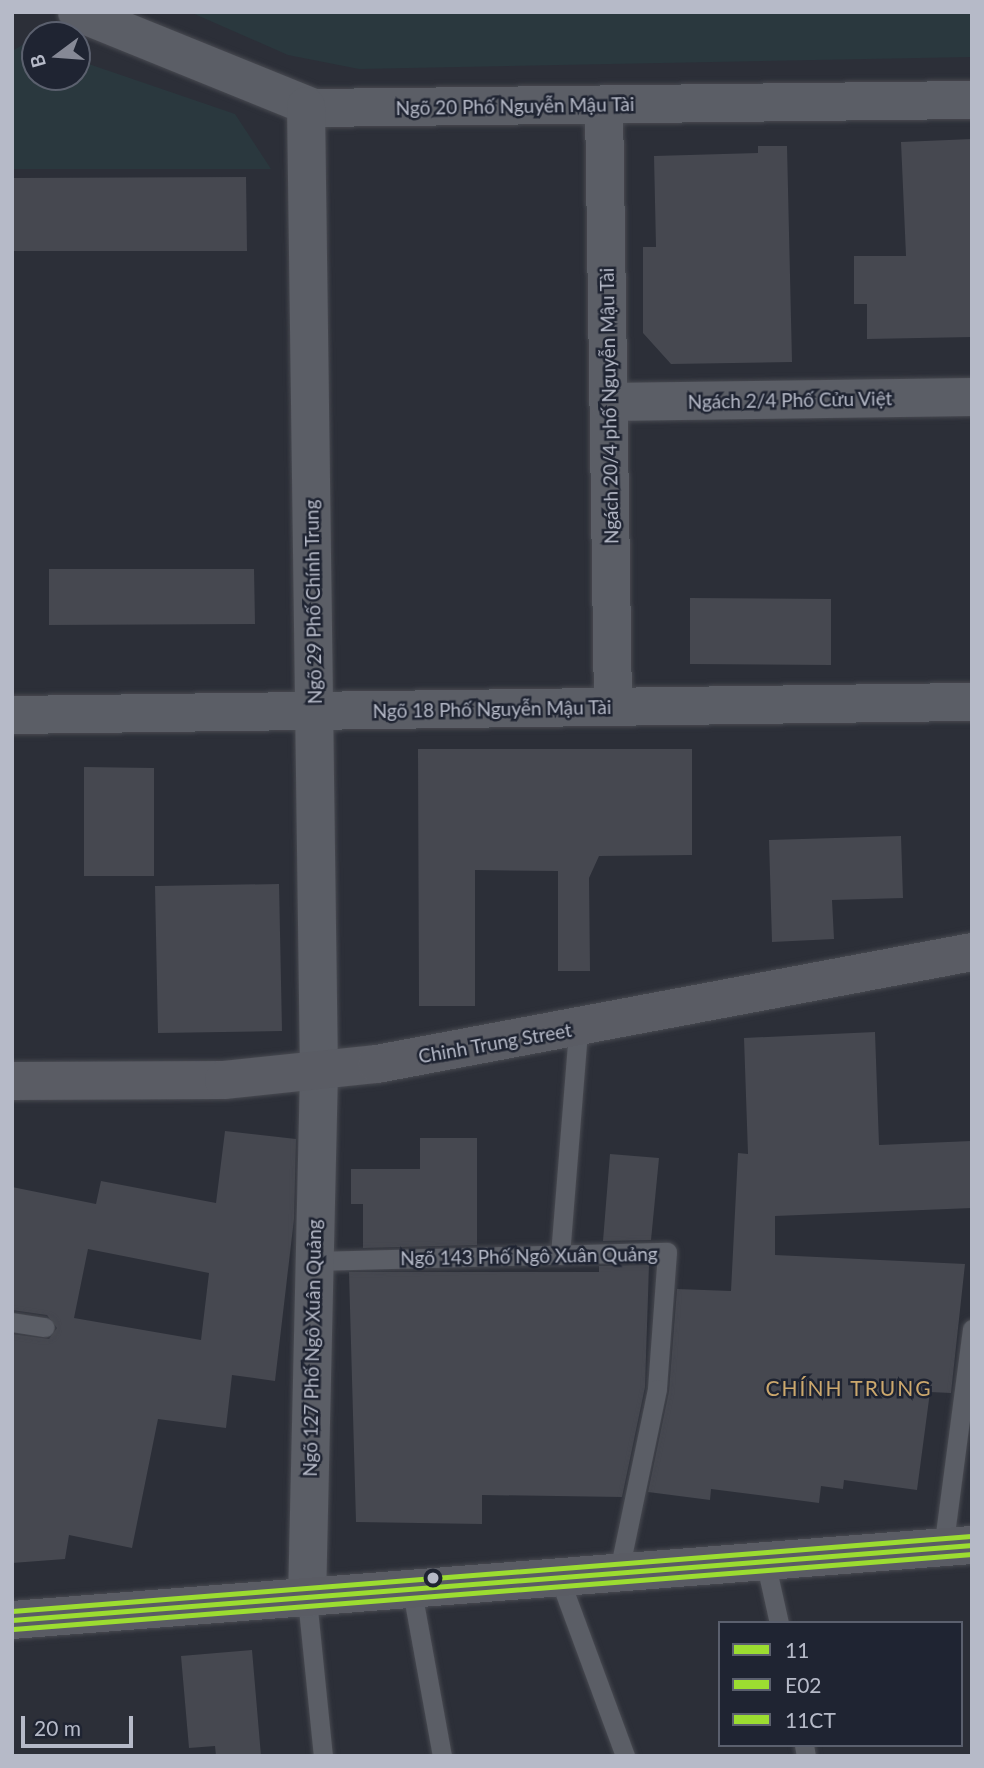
<!DOCTYPE html>
<html>
<head>
<meta charset="utf-8">
<style>
  body { margin:0 }
  #map { position:relative; width:984px; height:1768px; overflow:hidden; background:#2c2f38; font-family:Lato,sans-serif }
  div>[style] { position:absolute }
  .green>* { inset:0; background:#2a383e }
  .building>* { inset:0; background:#464850 }
  .roads { filter:drop-shadow(0 0 2px #484a51) drop-shadow(0 0 2px #484a51) }
  .lane>* { height:19px; margin:-9.5px; padding:0 9.5px; transform-origin:9.5px; border-radius:9.5px; background:#5b5e66 }
  .street>* { height:38px; margin:-19px; padding:0 19px; transform-origin:19px; border-radius:19px; background:#5b5e66 }
  .secondary>* { height:38px; margin:-19px; padding:0 19px; transform-origin:19px; border-radius:19px; background:#5a5c64 }
  .bus-1>* { height:5px; margin:-2.5px; padding:0 2.5px; transform-origin:2.5px; border-radius:2.5px; background:#9cdd31 }
  .bus-2>* { height:5px; margin:-2.5px; padding:0 2.5px; transform-origin:2.5px; border-radius:2.5px; background:#9cdd31 }
  .bus-3>* { height:5px; margin:-2.5px; padding:0 2.5px; transform-origin:2.5px; border-radius:2.5px; background:#9cdd31 }
  .dots>* { width:19px; height:19px; translate:-50% -50%; box-sizing:border-box; border:4px solid #1f2432; border-radius:50% }
  span { translate:-50% -50%; white-space:nowrap; text-align:center; line-height:1.15; -webkit-text-stroke:5px #1f2432; paint-order:stroke }
  .street-label { font-size:19px; color:#b6bac8 }
  .neighbourhood-label { font-size:21px; color:#cca86d; letter-spacing:2px }
  .frame { position:absolute; inset:0; border:14px solid #b6bac8; pointer-events:none }
  .legend { position:absolute; left:718px; top:1621px; width:245px; height:126px; box-sizing:border-box; background:#1f2432; border:2px solid #5b606e; margin:0; padding:9px 12px; list-style:none; font-size:21px; color:#b6bac8 }
  .legend li { display:flex; align-items:center; gap:14px; height:35px }
  .legend b { width:35px; border:2px solid #5b606e }
  .north { position:absolute; left:21px; top:21px; width:70px; height:70px; box-sizing:border-box; background:#1f2432; border:2px solid #5b606e; border-radius:50%; rotate:254deg; font-size:19px; font-weight:700; line-height:28px; text-align:center; color:#b6bac8 }
  .north::after { content:''; display:block; margin:auto; width:24px; height:32px; background:#868996; clip-path:polygon(50% 0,100% 100%,50% 72%,0 100%) }
  .scale { position:absolute; left:21px; top:1716px; width:112px; height:32px; box-sizing:border-box; border:4px solid #b6bac8; border-top:0; padding-left:9px; font-size:21px; line-height:24px; white-space:nowrap; color:#b6bac8; -webkit-text-stroke:5px #1f2432; paint-order:stroke }
</style>
</head>
<body>
<div id="map">
  <div class="green">
    <i style="clip-path:polygon(190px 12px,972px 12px,972px 57px,359px 69px,288px 55px)"></i>
    <i style="clip-path:polygon(26px 43px,35px 46px,35px 77px,77px 77px,77px 60px,235px 114px,271px 169px,12px 169px,12px 51px)"></i>
  </div>
  <div class="building">
    <i style="clip-path:polygon(972px 139px,972px 337px,867px 339px,867px 304px,854px 304px,854px 256px,906px 256px,901px 142px)"></i>
    <i style="clip-path:polygon(758px 146px,787px 146px,792px 362px,671px 364px,643px 333px,643px 247px,656px 247px,654px 156px,758px 153px)"></i>
    <i style="clip-path:polygon(246px 177px,247px 251px,12px 251px,12px 178px)"></i>
    <i style="clip-path:polygon(49px 569px,254px 569px,255px 624px,49px 625px)"></i>
    <i style="clip-path:polygon(690px 598px,831px 599px,831px 665px,690px 664px)"></i>
    <i style="clip-path:polygon(418px 749px,692px 749px,692px 855px,599px 856px,589px 878px,590px 971px,558px 971px,558px 871px,475px 870px,475px 1006px,419px 1006px)"></i>
    <i style="clip-path:polygon(84px 767px,154px 768px,154px 876px,84px 876px)"></i>
    <i style="clip-path:polygon(901px 836px,903px 898px,832px 900px,834px 939px,772px 942px,769px 840px)"></i>
    <i style="clip-path:polygon(279px 884px,282px 1031px,158px 1033px,155px 886px)"></i>
    <i style="clip-path:polygon(875px 1032px,879px 1145px,971px 1141px,972px 1208px,775px 1216px,775px 1255px,965px 1264px,951px 1393px,930px 1392px,917px 1490px,844px 1480px,843px 1489px,821px 1486px,819px 1503px,711px 1489px,710px 1500px,648px 1492px,669px 1391px,677px 1289px,731px 1291px,738px 1153px,748px 1154px,744px 1038px)"></i>
    <i style="clip-path:polygon(evenodd,225px 1131px,296px 1139px,294px 1219px,275px 1381px,232px 1375px,226px 1428px,158px 1419px,132px 1548px,69px 1535px,65px 1559px,12px 1563px,12px 1334px,49px 1339px,57px 1328px,47px 1315px,12px 1310px,12px 1187px,96px 1204px,101px 1181px,216px 1203px,225px 1131px,88px 1249px,209px 1273px,201px 1340px,74px 1318px,88px 1249px)"></i>
    <i style="clip-path:polygon(420px 1138px,477px 1138px,477px 1245px,363px 1248px,363px 1204px,351px 1204px,351px 1169px,420px 1169px)"></i>
    <i style="clip-path:polygon(610px 1154px,659px 1158px,651px 1240px,603px 1241px)"></i>
    <i style="clip-path:polygon(649px 1265px,645px 1387px,622px 1497px,482px 1495px,482px 1524px,356px 1522px,349px 1272px,599px 1272px,599px 1266px)"></i>
    <i style="clip-path:polygon(252px 1650px,261px 1756px,216px 1756px,215px 1746px,189px 1748px,181px 1656px)"></i>
  </div>
  <div class="roads">
    <div class="lane">
      <i style="left:560px;top:1255px;width:227px;rotate:-85.4deg"></i>
      <i style="left:315px;top:1261px;width:352px;rotate:-1.5deg"></i>
      <i style="left:667px;top:1252px;width:137px;rotate:94.2deg"></i>
      <i style="left:657px;top:1389px;width:191px;rotate:101.8deg"></i>
      <i style="left:12px;top:1322px;width:33px;rotate:9deg"></i>
      <i style="left:943px;top:1549px;width:222px;rotate:-82.5deg"></i>
      <i style="left:766px;top:1565px;width:59px;rotate:77.4deg"></i>
      <i style="left:560px;top:1580px;width:188px;rotate:69.7deg"></i>
      <i style="left:412px;top:1591px;width:168px;rotate:79.7deg"></i>
      <i style="left:307px;top:1599px;width:158px;rotate:84.2deg"></i>
      <i style="left:804px;top:1745px;width:11px;rotate:80deg"></i>
    </div>
    <div class="street">
      <i style="left:77px;top:12px;width:256px;rotate:22.1deg"></i>
      <i style="left:314px;top:108px;width:658px;rotate:-0.7deg"></i>
      <i style="left:604px;top:105px;width:602px;rotate:89.14deg"></i>
      <i style="left:306px;top:106px;width:965px;rotate:89.23deg"></i>
      <i style="left:319px;top:1071px;width:528px;rotate:91.3deg"></i>
      <i style="left:609px;top:402px;width:363px;rotate:-0.8deg"></i>
      <i style="left:12px;top:715px;width:960px;rotate:-0.78deg"></i>
    </div>
    <div class="secondary">
      <i style="left:12px;top:1081px;width:212px;rotate:-0.3deg"></i>
      <i style="left:224px;top:1080px;width:154px;rotate:-6deg"></i>
      <i style="left:377px;top:1064px;width:605px;rotate:-10.66deg"></i>
      <i style="left:12px;top:1620px;width:963px;rotate:-4.47deg"></i>
    </div>
  </div>
  <div class="bus-1">
    <i style="left:12px;top:1620px;width:963px;rotate:-4.47deg"></i>
  </div>
  <div class="bus-2">
    <i style="left:13px;top:1629px;width:962px;rotate:-4.47deg"></i>
  </div>
  <div class="bus-3">
    <i style="left:12px;top:1611px;width:962px;rotate:-4.47deg"></i>
  </div>
  <div class="dots">
    <i style="left:433px;top:1578px;background:#b6bac8"></i>
  </div>
  <div class="street-label">
    <span style="left:515px;top:106px;rotate:-1deg">Ngõ 20 Phố Nguyễn Mậu Tài</span>
    <span style="left:790px;top:400px;rotate:-1deg">Ngách 2/4 Phố Cửu Việt</span>
    <span style="left:609px;top:406px;rotate:-91deg">Ngách 20/4 phố Nguyễn Mậu Tài</span>
    <span style="left:313px;top:602px;rotate:-91deg">Ngõ 29 Phố Chính Trung</span>
    <span style="left:492px;top:709px;rotate:-1deg">Ngõ 18 Phố Nguyễn Mậu Tài</span>
    <span style="left:495px;top:1043px;rotate:-10deg">Chinh Trung Street</span>
    <span style="left:529px;top:1256px;rotate:-1deg">Ngõ 143 Phố Ngô Xuân Quảng</span>
    <span style="left:312px;top:1348px;rotate:-89deg">Ngõ 127 Phố Ngô Xuân Quảng</span>
  </div>
  <div class="neighbourhood-label">
    <span style="left:849px;top:1388px">CHÍNH TRUNG</span>
  </div>
  <div class="frame"></div>
  <ul class="legend">
  <li><b style="height:9px;background:#9cdd31"></b>11</li>
  <li><b style="height:9px;background:#9cdd31"></b>E02</li>
  <li><b style="height:9px;background:#9cdd31"></b>11CT</li>
  </ul>
  <div class="north">B</div>
  <div class="scale">20 m</div>
</div>
</body>
</html>
